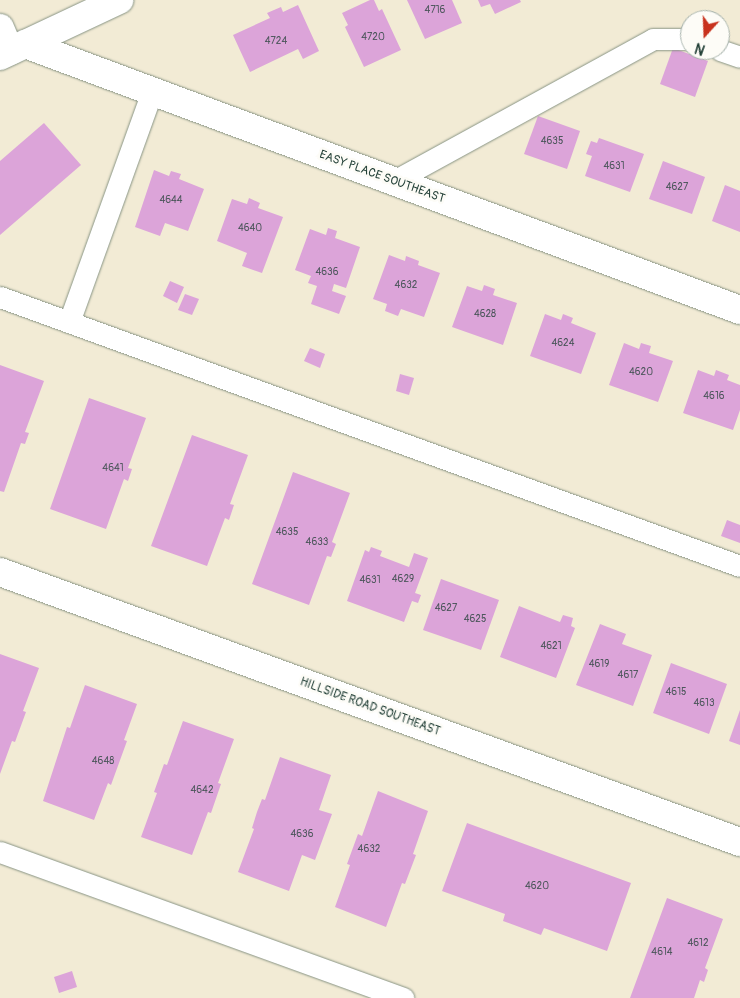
<!DOCTYPE html>
<html>
<head>
<meta charset="utf-8">
<style>
  body { margin:0 }
  #map { position:relative; width:740px; height:998px; overflow:hidden; background:#f2ebd5; font-family:Pangolin,sans-serif }
  div>[style] { position:absolute }
  .building>* { inset:0; background:#dca4d9 }
  .roads { filter:drop-shadow(0 0 1px #889484) drop-shadow(0 0 1px #889484) }
  .lane>* { height:21px; margin:-10.5px; padding:0 10.5px; transform-origin:10.5px; border-radius:10.5px; background:#fff }
  .street>* { height:28px; margin:-14px; padding:0 14px; transform-origin:14px; border-radius:14px; background:#fff }
  .secondary>* { height:28px; margin:-14px; padding:0 14px; transform-origin:14px; border-radius:14px; background:#fff }
  span { translate:-50% -50%; white-space:nowrap; text-align:center; line-height:1.15; -webkit-text-stroke:5px #fdfcf7; paint-order:stroke }
  .number-label { font-size:10px; color:#4e575d }
  .number-label span { -webkit-text-stroke-width:0 }
  .street-label { font-size:12px; color:#1f3d34 }
  .north { position:absolute; left:680px; top:10px; width:50px; height:50px; box-sizing:border-box; background:#fdfcf7; border:1px solid #a4b0a9; border-radius:50%; rotate:200deg; font-size:14px; font-weight:700; line-height:20px; text-align:center; color:#1f3d34 }
  .north::after { content:''; display:block; margin:auto; width:18px; height:22px; background:#c8321e; clip-path:polygon(50% 0,100% 100%,50% 72%,0 100%) }
</style>
</head>
<body>
<div id="map">
  <div class="building">
    <i style="clip-path:polygon(370px 0,374px 0,379px 11px,382px 9px,401px 50px,364px 67px,345px 27px,348px 25px,342px 13px)"></i>
    <i style="clip-path:polygon(407px 0,452px 0,462px 23px,425px 39px)"></i>
    <i style="clip-path:polygon(478px 0,520px 0,521px 2px,495px 14px,490px 4px,481px 7px)"></i>
    <i style="clip-path:polygon(298px 5px,319px 51px,303px 59px,298px 49px,250px 72px,233px 35px,270px 18px,267px 13px,281px 7px,283px 12px)"></i>
    <i style="clip-path:polygon(673px 48px,708px 61px,695px 97px,660px 84px)"></i>
    <i style="clip-path:polygon(538px 116px,580px 131px,567px 169px,524px 154px)"></i>
    <i style="clip-path:polygon(44px 123px,81px 165px,0 235px,0 161px)"></i>
    <i style="clip-path:polygon(599px 138px,644px 154px,630px 192px,585px 176px,592px 156px,586px 154px,591px 141px,597px 143px)"></i>
    <i style="clip-path:polygon(663px 161px,705px 177px,692px 214px,649px 199px)"></i>
    <i style="clip-path:polygon(154px 170px,169px 176px,171px 171px,181px 174px,179px 179px,204px 189px,188px 231px,165px 223px,160px 236px,135px 227px)"></i>
    <i style="clip-path:polygon(725px 185px,740px 191px,740px 232px,712px 221px)"></i>
    <i style="clip-path:polygon(249px 198px,260px 203px,258px 208px,283px 217px,262px 273px,242px 266px,247px 253px,217px 241px,232px 199px,247px 204px)"></i>
    <i style="clip-path:polygon(328px 228px,337px 231px,335px 238px,360px 247px,346px 288px,334px 284px,332px 291px,346px 296px,339px 314px,311px 304px,317px 286px,308px 283px,311px 276px,295px 270px,310px 229px,326px 235px)"></i>
    <i style="clip-path:polygon(389px 255px,405px 261px,406px 256px,419px 261px,418px 265px,440px 273px,424px 317px,401px 309px,398px 316px,385px 311px,387px 304px,373px 299px)"></i>
    <i style="clip-path:polygon(170px 281px,184px 287px,177px 303px,163px 296px)"></i>
    <i style="clip-path:polygon(484px 285px,495px 289px,493px 295px,517px 303px,503px 345px,452px 327px,467px 286px,482px 291px)"></i>
    <i style="clip-path:polygon(185px 294px,199px 299px,192px 315px,178px 310px)"></i>
    <i style="clip-path:polygon(545px 314px,561px 320px,563px 314px,573px 318px,571px 323px,596px 333px,581px 374px,530px 356px)"></i>
    <i style="clip-path:polygon(624px 343px,639px 349px,641px 343px,651px 346px,649px 353px,673px 361px,658px 402px,609px 385px)"></i>
    <i style="clip-path:polygon(310px 348px,325px 354px,320px 368px,304px 361px)"></i>
    <i style="clip-path:polygon(0 365px,44px 381px,25px 432px,29px 433px,25px 444px,21px 443px,4px 492px,0 491px)"></i>
    <i style="clip-path:polygon(698px 370px,714px 376px,716px 370px,729px 375px,727px 380px,740px 385px,740px 410px,733px 430px,683px 413px)"></i>
    <i style="clip-path:polygon(400px 374px,414px 378px,409px 395px,396px 391px)"></i>
    <i style="clip-path:polygon(89px 398px,146px 418px,128px 468px,132px 469px,128px 481px,124px 479px,106px 529px,50px 509px)"></i>
    <i style="clip-path:polygon(192px 435px,248px 455px,230px 504px,234px 505px,229px 520px,225px 518px,207px 566px,151px 546px)"></i>
    <i style="clip-path:polygon(293px 472px,350px 493px,332px 542px,336px 544px,331px 557px,327px 556px,309px 605px,252px 584px)"></i>
    <i style="clip-path:polygon(727px 520px,740px 525px,740px 543px,721px 536px)"></i>
    <i style="clip-path:polygon(371px 547px,382px 551px,380px 556px,409px 567px,414px 553px,428px 558px,415px 593px,421px 595px,418px 603px,412px 601px,404px 622px,347px 601px,365px 550px,369px 552px)"></i>
    <i style="clip-path:polygon(441px 579px,499px 600px,481px 650px,423px 630px)"></i>
    <i style="clip-path:polygon(519px 606px,560px 622px,563px 615px,573px 618px,571px 626px,575px 628px,556px 678px,500px 657px)"></i>
    <i style="clip-path:polygon(600px 624px,626px 634px,622px 644px,652px 655px,633px 706px,576px 685px)"></i>
    <i style="clip-path:polygon(0 654px,39px 668px,23px 711px,26px 712px,15px 742px,12px 741px,0 774px)"></i>
    <i style="clip-path:polygon(671px 663px,727px 684px,709px 734px,653px 713px)"></i>
    <i style="clip-path:polygon(85px 685px,137px 704px,124px 740px,127px 741px,111px 785px,108px 783px,94px 820px,43px 801px,67px 727px,70px 728px)"></i>
    <i style="clip-path:polygon(740px 710px,740px 745px,729px 741px)"></i>
    <i style="clip-path:polygon(183px 721px,234px 739px,218px 783px,221px 784px,211px 813px,208px 812px,192px 855px,141px 837px,157px 793px,154px 792px,164px 764px,167px 765px)"></i>
    <i style="clip-path:polygon(280px 757px,331px 775px,319px 810px,332px 814px,315px 860px,302px 855px,289px 891px,238px 872px,254px 829px,252px 828px,257px 812px,262px 799px,265px 800px)"></i>
    <i style="clip-path:polygon(378px 791px,428px 811px,413px 854px,416px 855px,405px 884px,402px 883px,386px 927px,335px 907px,350px 865px,347px 864px,358px 834px,362px 836px)"></i>
    <i style="clip-path:polygon(467px 823px,631px 883px,607px 951px,544px 928px,541px 935px,503px 921px,505px 914px,442px 891px)"></i>
    <i style="clip-path:polygon(667px 898px,723px 919px,705px 968px,708px 970px,704px 982px,700px 980px,694px 998px,630px 998px)"></i>
    <i style="clip-path:polygon(72px 971px,77px 987px,59px 993px,54px 977px)"></i>
  </div>
  <div class="roads">
    <div class="lane">
      <i style="left:720px;top:50px;width:21px;rotate:19deg"></i>
      <i style="left:394px;top:181px;width:295px;rotate:-28.7deg"></i>
      <i style="left:653px;top:39px;width:37px"></i>
      <i style="left:0;top:297px;width:787px;rotate:19.98deg"></i>
      <i style="left:69px;top:322px;width:245px;rotate:-70.2deg"></i>
      <i style="left:0;top:852px;width:429px;rotate:19.9deg"></i>
    </div>
    <div class="street">
      <i style="left:0;top:28px;width:25px;rotate:67deg"></i>
      <i style="left:25px;top:44px;width:763px;rotate:20.41deg"></i>
      <i style="left:0;top:572px;width:788px;rotate:20.05deg"></i>
    </div>
    <div class="secondary">
      <i style="left:0;top:56px;width:132px;rotate:-25.2deg"></i>
    </div>
  </div>
  <div class="number-label">
    <span style="left:435px;top:11px">4716</span>
    <span style="left:373px;top:38px">4720</span>
    <span style="left:276px;top:42px">4724</span>
    <span style="left:552px;top:142px">4635</span>
    <span style="left:614px;top:167px">4631</span>
    <span style="left:677px;top:188px">4627</span>
    <span style="left:171px;top:201px">4644</span>
    <span style="left:250px;top:229px">4640</span>
    <span style="left:327px;top:273px">4636</span>
    <span style="left:406px;top:286px">4632</span>
    <span style="left:485px;top:315px">4628</span>
    <span style="left:563px;top:344px">4624</span>
    <span style="left:641px;top:373px">4620</span>
    <span style="left:714px;top:397px">4616</span>
    <span style="left:113px;top:469px">4641</span>
    <span style="left:287px;top:533px">4635</span>
    <span style="left:317px;top:543px">4633</span>
    <span style="left:403px;top:580px">4629</span>
    <span style="left:370px;top:581px">4631</span>
    <span style="left:446px;top:609px">4627</span>
    <span style="left:475px;top:620px">4625</span>
    <span style="left:551px;top:647px">4621</span>
    <span style="left:599px;top:665px">4619</span>
    <span style="left:628px;top:676px">4617</span>
    <span style="left:676px;top:693px">4615</span>
    <span style="left:704px;top:704px">4613</span>
    <span style="left:103px;top:762px">4648</span>
    <span style="left:202px;top:791px">4642</span>
    <span style="left:302px;top:835px">4636</span>
    <span style="left:369px;top:850px">4632</span>
    <span style="left:537px;top:887px">4620</span>
    <span style="left:698px;top:944px">4612</span>
    <span style="left:662px;top:953px">4614</span>
  </div>
  <div class="street-label">
    <span style="left:382px;top:177px;rotate:20deg">EASY PLACE SOUTHEAST</span>
    <span style="left:370px;top:707px;rotate:20deg">HILLSIDE ROAD SOUTHEAST</span>
  </div>
  <div class="north">N</div>
</div>
</body>
</html>
